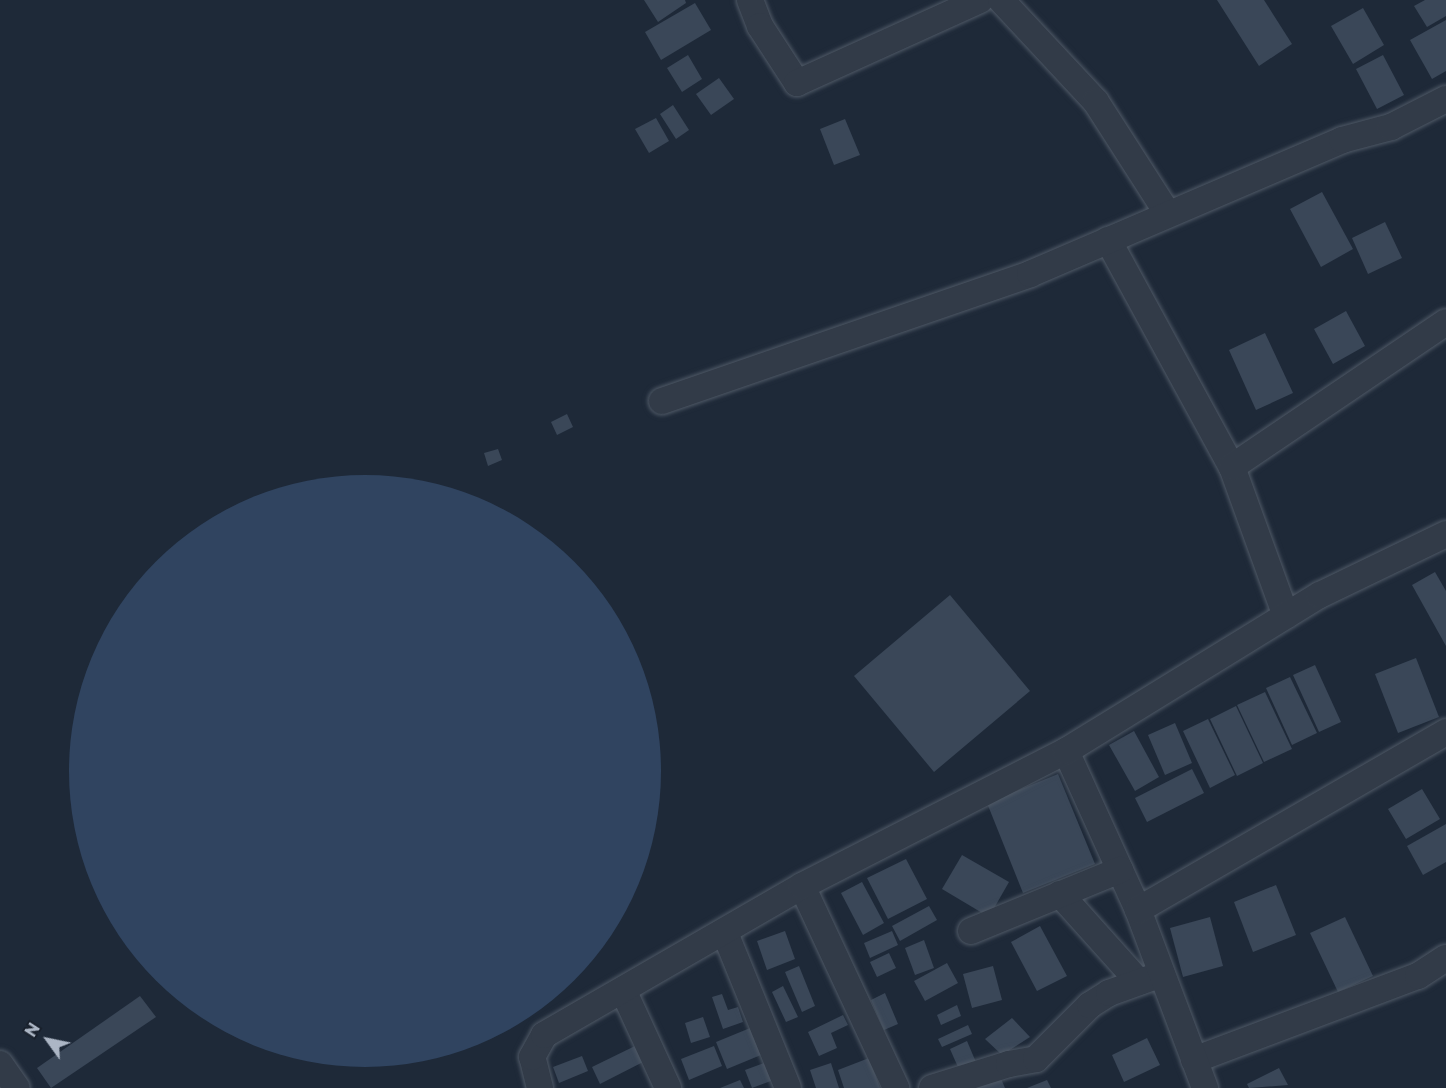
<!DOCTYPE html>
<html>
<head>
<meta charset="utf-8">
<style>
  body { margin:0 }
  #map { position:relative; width:1446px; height:1088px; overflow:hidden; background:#1e2938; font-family:Montserrat,sans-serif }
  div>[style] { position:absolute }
  .water>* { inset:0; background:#304460 }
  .round { border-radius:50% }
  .building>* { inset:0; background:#3a4758 }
  .roads { filter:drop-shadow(0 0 2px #4f5966) drop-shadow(0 0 2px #4f5966) }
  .minor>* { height:26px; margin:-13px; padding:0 13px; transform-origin:13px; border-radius:13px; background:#323b48 }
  span { translate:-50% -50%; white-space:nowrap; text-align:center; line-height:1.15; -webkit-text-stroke:6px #18202c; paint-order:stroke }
  .north { position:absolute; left:18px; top:1010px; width:60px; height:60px; -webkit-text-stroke:4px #18202c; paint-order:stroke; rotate:303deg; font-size:16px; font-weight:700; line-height:24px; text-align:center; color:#acb6c5 }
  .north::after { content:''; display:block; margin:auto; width:21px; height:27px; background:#acb6c5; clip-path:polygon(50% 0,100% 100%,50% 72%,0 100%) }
</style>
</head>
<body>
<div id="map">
  <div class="water">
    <i class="round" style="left:69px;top:475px;width:592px;height:592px"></i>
  </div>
  <div class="building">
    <i style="clip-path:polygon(644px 0,685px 0,686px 3px,658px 22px)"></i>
    <i style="clip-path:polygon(1217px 0,1264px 0,1292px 44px,1259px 66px)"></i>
    <i style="clip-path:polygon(1425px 0,1446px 0,1446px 16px,1427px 27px,1414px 6px)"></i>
    <i style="clip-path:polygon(695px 3px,711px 30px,661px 60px,645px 32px)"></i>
    <i style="clip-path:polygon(1363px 8px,1384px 45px,1353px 64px,1331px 26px)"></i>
    <i style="clip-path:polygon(1446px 20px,1446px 71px,1432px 79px,1410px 40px)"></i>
    <i style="clip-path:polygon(688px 55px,702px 79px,682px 92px,667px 68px)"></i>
    <i style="clip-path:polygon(1383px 55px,1404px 95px,1377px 109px,1356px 69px)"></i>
    <i style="clip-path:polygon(719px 78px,734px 99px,711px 115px,696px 94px)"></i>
    <i style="clip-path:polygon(673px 105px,689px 130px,676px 139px,660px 114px)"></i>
    <i style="clip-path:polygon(656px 118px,669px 141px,649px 153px,635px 129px)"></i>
    <i style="clip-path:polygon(845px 119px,860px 155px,834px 165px,820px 129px)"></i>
    <i style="clip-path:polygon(1322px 192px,1353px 249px,1321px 267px,1290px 209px)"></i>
    <i style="clip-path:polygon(1385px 222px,1402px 258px,1368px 274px,1352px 238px)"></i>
    <i style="clip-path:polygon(1346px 311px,1365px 346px,1333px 364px,1314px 329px)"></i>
    <i style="clip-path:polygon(1265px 333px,1293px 393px,1256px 410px,1229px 350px)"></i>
    <i style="clip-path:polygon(567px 414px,573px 427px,557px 435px,551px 422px)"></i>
    <i style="clip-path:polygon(498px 449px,502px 460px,488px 466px,484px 453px)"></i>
    <i style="clip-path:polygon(1435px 572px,1446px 591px,1446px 646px,1412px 585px)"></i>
    <i style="clip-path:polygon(950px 595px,1030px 691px,934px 772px,854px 676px)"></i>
    <i style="clip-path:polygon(1416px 658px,1439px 717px,1398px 733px,1375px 674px)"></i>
    <i style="clip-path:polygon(1315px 665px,1341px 722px,1319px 732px,1293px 675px)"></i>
    <i style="clip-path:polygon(1290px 677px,1317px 733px,1292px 745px,1266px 688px)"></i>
    <i style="clip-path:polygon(1265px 692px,1292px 749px,1264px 762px,1237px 705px)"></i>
    <i style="clip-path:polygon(1236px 706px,1263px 763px,1237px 776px,1210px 719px)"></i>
    <i style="clip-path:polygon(1208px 719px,1235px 775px,1210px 788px,1183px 731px)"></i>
    <i style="clip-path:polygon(1175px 723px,1192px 763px,1165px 775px,1148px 735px)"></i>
    <i style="clip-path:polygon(1134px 731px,1159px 777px,1135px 791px,1109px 745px)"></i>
    <i style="clip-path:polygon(1192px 769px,1204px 793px,1147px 822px,1135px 798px)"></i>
    <i style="clip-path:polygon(1058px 774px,1095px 864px,1023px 893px,987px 803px)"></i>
    <i style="clip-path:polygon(1422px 789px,1440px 819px,1406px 839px,1388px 809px)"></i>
    <i style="clip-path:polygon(1446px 824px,1446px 862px,1423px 875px,1407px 846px)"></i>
    <i style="clip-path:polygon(962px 855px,1009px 882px,989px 917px,942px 889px)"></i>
    <i style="clip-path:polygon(906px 859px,927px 899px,888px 919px,867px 878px)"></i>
    <i style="clip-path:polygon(862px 882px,884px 923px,863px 935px,841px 893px)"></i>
    <i style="clip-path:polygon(1276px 885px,1296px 935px,1253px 952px,1234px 902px)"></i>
    <i style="clip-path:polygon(929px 906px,937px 920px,900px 941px,892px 926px)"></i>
    <i style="clip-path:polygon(1210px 917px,1223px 966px,1183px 977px,1170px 928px)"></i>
    <i style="clip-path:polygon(1345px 917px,1373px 976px,1338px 992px,1310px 933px)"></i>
    <i style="clip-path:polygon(1040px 926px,1067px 976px,1037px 991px,1011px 942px)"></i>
    <i style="clip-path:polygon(785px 931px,795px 959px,767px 970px,757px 941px)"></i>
    <i style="clip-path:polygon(892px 931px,898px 945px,870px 958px,864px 943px)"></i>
    <i style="clip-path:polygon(924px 940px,934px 968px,915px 975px,905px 948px)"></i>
    <i style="clip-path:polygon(889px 953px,896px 968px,877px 977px,870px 962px)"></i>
    <i style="clip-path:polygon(947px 963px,958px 983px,925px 1001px,914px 981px)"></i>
    <i style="clip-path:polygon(799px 966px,815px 1006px,802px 1012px,785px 972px)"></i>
    <i style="clip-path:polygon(993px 966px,1002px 1000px,972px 1008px,963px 974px)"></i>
    <i style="clip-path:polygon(783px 986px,798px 1017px,786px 1022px,772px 992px)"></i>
    <i style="clip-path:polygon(885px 993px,898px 1024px,884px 1030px,871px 1000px)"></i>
    <i style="clip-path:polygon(722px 994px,728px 1010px,738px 1007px,743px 1022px,723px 1029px,712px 997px)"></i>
    <i style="clip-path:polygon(140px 996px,156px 1017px,51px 1088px,37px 1068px)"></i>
    <i style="clip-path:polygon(957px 1005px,961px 1016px,941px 1025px,937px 1015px)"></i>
    <i style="clip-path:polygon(843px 1015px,848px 1025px,831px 1033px,837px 1048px,819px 1056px,808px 1032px)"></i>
    <i style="clip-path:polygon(703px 1017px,710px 1037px,691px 1043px,685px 1023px)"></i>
    <i style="clip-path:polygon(1012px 1018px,1030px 1037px,1002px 1055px,985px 1039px)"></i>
    <i style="clip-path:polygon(968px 1025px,972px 1034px,942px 1047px,938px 1039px)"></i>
    <i style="clip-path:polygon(755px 1026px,766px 1053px,727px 1069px,716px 1042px)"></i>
    <i style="clip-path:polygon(1147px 1038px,1160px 1065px,1124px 1082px,1112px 1055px)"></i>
    <i style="clip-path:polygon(967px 1041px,978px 1067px,961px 1074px,950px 1049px)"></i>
    <i style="clip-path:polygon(637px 1045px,645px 1061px,600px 1084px,592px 1067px)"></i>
    <i style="clip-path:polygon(714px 1046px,722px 1066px,689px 1080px,681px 1059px)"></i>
    <i style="clip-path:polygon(582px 1056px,588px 1071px,559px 1083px,553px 1067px)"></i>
    <i style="clip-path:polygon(869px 1058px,880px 1088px,844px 1088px,838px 1070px)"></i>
    <i style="clip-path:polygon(772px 1060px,779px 1078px,752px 1088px,745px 1070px)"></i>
    <i style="clip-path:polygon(831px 1063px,839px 1088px,816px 1088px,810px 1070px)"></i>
    <i style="clip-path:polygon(1279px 1068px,1288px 1085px,1249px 1088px,1247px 1084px)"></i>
    <i style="clip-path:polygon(999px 1074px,1005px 1088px,968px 1088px)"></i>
    <i style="clip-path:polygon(740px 1080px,744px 1088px,720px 1088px)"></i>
    <i style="clip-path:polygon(1047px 1080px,1051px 1088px,1027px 1088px)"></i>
  </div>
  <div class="roads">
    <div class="minor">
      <i style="left:750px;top:0;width:28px;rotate:69deg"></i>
      <i style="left:760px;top:26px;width:68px;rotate:57deg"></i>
      <i style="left:797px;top:83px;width:201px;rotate:-24.4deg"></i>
      <i style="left:1001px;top:0;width:139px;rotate:47deg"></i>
      <i style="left:1096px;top:102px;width:133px;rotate:57.3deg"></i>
      <i style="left:1108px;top:240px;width:259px;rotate:61.4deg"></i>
      <i style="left:1232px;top:467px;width:158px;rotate:70.1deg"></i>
      <i style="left:662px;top:401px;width:389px;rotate:-19deg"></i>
      <i style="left:1030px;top:274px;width:340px;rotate:-23.2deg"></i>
      <i style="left:1342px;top:140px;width:51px;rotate:-14.9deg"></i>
      <i style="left:1391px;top:127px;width:62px;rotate:-27deg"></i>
      <i style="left:1232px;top:467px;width:258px;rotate:-34.1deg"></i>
      <i style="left:1066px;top:751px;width:175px;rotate:65.6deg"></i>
      <i style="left:802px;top:886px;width:223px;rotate:65deg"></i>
      <i style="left:1060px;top:894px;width:118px;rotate:48.1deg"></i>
      <i style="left:971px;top:931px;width:161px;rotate:-22.3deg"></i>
      <i style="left:725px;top:933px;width:167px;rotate:67.9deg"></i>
      <i style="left:623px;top:990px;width:108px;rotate:65.3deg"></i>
      <i style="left:1194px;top:1060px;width:239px;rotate:-20.6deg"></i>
      <i style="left:1418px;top:976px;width:33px;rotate:-33deg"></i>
      <i style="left:0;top:1064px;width:29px;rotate:55deg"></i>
      <i style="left:540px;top:1088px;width:32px;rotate:-104deg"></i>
      <i style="left:532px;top:1057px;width:25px;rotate:-61deg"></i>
      <i style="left:544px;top:1035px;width:298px;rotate:-30deg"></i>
      <i style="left:802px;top:886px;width:297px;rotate:-27.1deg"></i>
      <i style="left:1066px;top:751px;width:298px;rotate:-31.6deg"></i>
      <i style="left:1320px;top:595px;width:140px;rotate:-25.8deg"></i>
      <i style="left:932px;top:1088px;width:81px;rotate:-17.3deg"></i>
      <i style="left:1009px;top:1064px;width:27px;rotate:-10deg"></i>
      <i style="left:1036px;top:1059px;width:76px;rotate:-45deg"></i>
      <i style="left:1090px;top:1005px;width:22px;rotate:-32deg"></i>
      <i style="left:1109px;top:993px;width:56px;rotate:-19.7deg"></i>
      <i style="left:1205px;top:1088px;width:190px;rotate:-110.6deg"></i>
      <i style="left:1138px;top:910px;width:356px;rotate:-30deg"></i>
    </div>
  </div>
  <div class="north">N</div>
</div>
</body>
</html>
